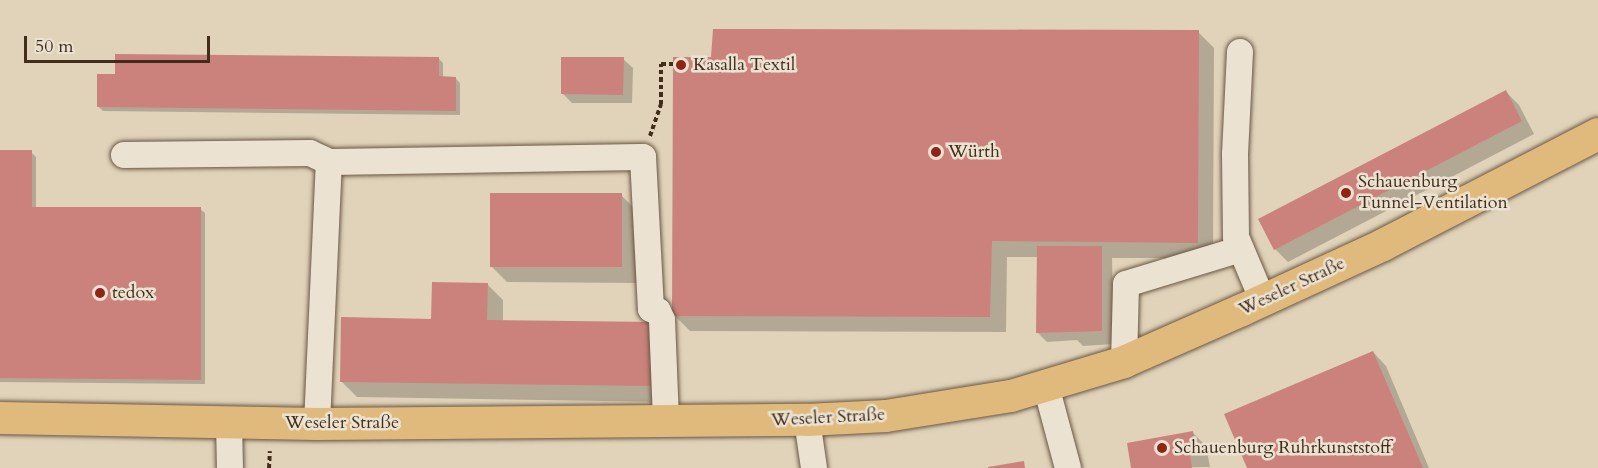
<!DOCTYPE html>
<html>
<head>
<meta charset="utf-8">
<style>
  body { margin:0 }
  #map { position:relative; width:1598px; height:468px; overflow:hidden; background:#e0d3ba; font-family:Cardo,serif }
  div>[style] { position:absolute }
  .shadow>* { inset:0; background:#0003 }
  .building>* { inset:0; background:#cb827c }
  .path>* { height:4px; margin-top:-2px; transform-origin:0; background:repeating-linear-gradient(90deg,#422d1a 0 4.5px,transparent 0 7.5px) }
  .roads { filter:drop-shadow(0 0 2px #6a5642) drop-shadow(0 0 2px #6a5642) }
  .minor>* { height:26px; margin:-13px; padding:0 13px; transform-origin:13px; border-radius:13px; background:#ebe2d2 }
  .major>* { height:32px; margin:-16px; padding:0 16px; transform-origin:16px; border-radius:16px; background:#e0ba7d }
  .dots>* { width:16px; height:16px; translate:-50% -50%; box-sizing:border-box; border:3px solid #ebe2d2; border-radius:50% }
  span { translate:-50% -50%; white-space:nowrap; text-align:center; line-height:1.15; -webkit-text-stroke:5px #ebe2d2; paint-order:stroke }
  .poi-label { font-size:18px; color:#422d1a }
  .left { translate:0 -50%; text-align:left }
  .street-label { font-size:18px; color:#422d1a }
  .scale { position:absolute; left:24px; top:36px; width:186px; height:27px; box-sizing:border-box; border:3px solid #422d1a; border-top:0; padding-left:8px; font-size:18px; line-height:21px; white-space:nowrap; color:#422d1a; -webkit-text-stroke:4px #ebe2d2; paint-order:stroke }
</style>
</head>
<body>
<div id="map">
  <div class="shadow">
    <i style="clip-path:polygon(1198px 32px,1214px 48px,1213px 258px,1112px 258px,1114px 344px,1083px 346px,1077px 340px,1047px 342px,1038px 333px,1039px 257px,1007px 257px,1006px 332px,690px 331px,674px 315px,713px 59px)"></i>
    <i style="clip-path:polygon(439px 59px,443px 63px,443px 78px,456px 79px,460px 83px,460px 115px,103px 111px,98px 106px)"></i>
    <i style="clip-path:polygon(623px 59px,633px 68px,632px 103px,572px 103px,562px 93px)"></i>
    <i style="clip-path:polygon(1506px 92px,1519px 105px,1534px 134px,1288px 262px,1275px 249px)"></i>
    <i style="clip-path:polygon(0 152px,31px 152px,36px 157px,36px 208px,200px 209px,205px 213px,205px 384px,0 382px)"></i>
    <i style="clip-path:polygon(621px 195px,637px 211px,637px 283px,507px 282px,491px 266px)"></i>
    <i style="clip-path:polygon(487px 284px,503px 300px,503px 321px,655px 323px,670px 402px,357px 397px,341px 381px)"></i>
    <i style="clip-path:polygon(1373px 352px,1386px 366px,1429px 468px,1249px 468px)"></i>
    <i style="clip-path:polygon(1193px 433px,1206px 446px,1210px 467px,1133px 468px)"></i>
  </div>
  <div class="building">
    <i style="clip-path:polygon(713px 29px,1199px 30px,1198px 243px,992px 241px,990px 317px,672px 316px,673px 57px,711px 57px)"></i>
    <i style="clip-path:polygon(115px 54px,439px 57px,439px 76px,456px 77px,456px 111px,97px 107px,97px 74px,115px 74px)"></i>
    <i style="clip-path:polygon(561px 57px,624px 57px,623px 95px,561px 94px)"></i>
    <i style="clip-path:polygon(1506px 90px,1522px 121px,1274px 250px,1258px 219px)"></i>
    <i style="clip-path:polygon(0 150px,32px 150px,32px 207px,201px 207px,201px 380px,0 378px)"></i>
    <i style="clip-path:polygon(490px 193px,622px 193px,622px 267px,490px 267px)"></i>
    <i style="clip-path:polygon(1037px 246px,1102px 246px,1102px 331px,1036px 333px)"></i>
    <i style="clip-path:polygon(432px 282px,488px 283px,487px 320px,656px 322px,655px 386px,340px 382px,341px 317px,431px 319px)"></i>
    <i style="clip-path:polygon(1373px 351px,1423px 468px,1247px 468px,1224px 414px)"></i>
    <i style="clip-path:polygon(1193px 431px,1197px 454px,1190px 455px,1192px 468px,1131px 468px,1127px 443px)"></i>
    <i style="clip-path:polygon(1024px 461px,1025px 468px,988px 468px,988px 467px)"></i>
  </div>
  <div class="path">
    <i style="left:650px;top:136px;width:34px;rotate:-71deg"></i>
    <i style="left:661px;top:104px;width:40px;rotate:-90deg"></i>
    <i style="left:661px;top:64px;width:13px"></i>
    <i style="left:269px;top:468px;width:17px;rotate:-87deg"></i>
  </div>
  <div class="roads">
    <div class="minor">
      <i style="left:1240px;top:52px;width:102px;rotate:92.8deg"></i>
      <i style="left:1235px;top:154px;width:83px;rotate:89.3deg"></i>
      <i style="left:1236px;top:237px;width:69px;rotate:67.1deg"></i>
      <i style="left:124px;top:155px;width:186px;rotate:-0.6deg"></i>
      <i style="left:310px;top:153px;width:21px;rotate:25deg"></i>
      <i style="left:1124px;top:362px;width:78px;rotate:-88.5deg"></i>
      <i style="left:1126px;top:284px;width:120px;rotate:-16.9deg"></i>
      <i style="left:1046px;top:386px;width:85px;rotate:75deg"></i>
      <i style="left:807px;top:420px;width:49px;rotate:81.7deg"></i>
      <i style="left:229px;top:422px;width:46px;rotate:88.8deg"></i>
      <i style="left:317px;top:424px;width:262px;rotate:-87.4deg"></i>
      <i style="left:329px;top:162px;width:314px;rotate:-0.9deg"></i>
      <i style="left:643px;top:157px;width:152px;rotate:87deg"></i>
      <i style="left:651px;top:309px;width:7px;rotate:16deg"></i>
      <i style="left:658px;top:311px;width:10px;rotate:66deg"></i>
      <i style="left:662px;top:320px;width:101px;rotate:87.7deg"></i>
    </div>
    <div class="major">
      <i style="left:0;top:418px;width:317px;rotate:1.1deg"></i>
      <i style="left:317px;top:424px;width:490px;rotate:-0.5deg"></i>
      <i style="left:807px;top:420px;width:79px;rotate:-2.9deg"></i>
      <i style="left:886px;top:416px;width:127px;rotate:-9.1deg"></i>
      <i style="left:1011px;top:396px;width:118px;rotate:-16.7deg"></i>
      <i style="left:1124px;top:362px;width:129px;rotate:-23.8deg"></i>
      <i style="left:1242px;top:310px;width:155px;rotate:-24.7deg"></i>
      <i style="left:1383px;top:245px;width:242px;rotate:-27.3deg"></i>
    </div>
  </div>
  <div class="dots">
    <i style="left:681px;top:65px;background:#8f2418"></i>
    <i style="left:936px;top:152px;background:#8f2418"></i>
    <i style="left:1346px;top:193px;background:#8f2418"></i>
    <i style="left:100px;top:293px;background:#8f2418"></i>
    <i style="left:1162px;top:448px;background:#8f2418"></i>
  </div>
  <div class="poi-label">
    <span class="left" style="left:693px;top:65px">Kasalla Textil</span>
    <span class="left" style="left:948px;top:152px">Würth</span>
    <span class="left" style="left:1358px;top:193px">Schauenburg<br>Tunnel-Ventilation</span>
    <span class="left" style="left:112px;top:293px">tedox</span>
    <span class="left" style="left:1174px;top:448px">Schauenburg Ruhrkunststoff</span>
  </div>
  <div class="street-label">
    <span style="left:1292px;top:287px;rotate:-25deg">Weseler Straße</span>
    <span style="left:828px;top:418px;rotate:-3deg">Weseler Straße</span>
    <span style="left:342px;top:423px">Weseler Straße</span>
  </div>
  <div class="scale">50 m</div>
</div>
</body>
</html>
